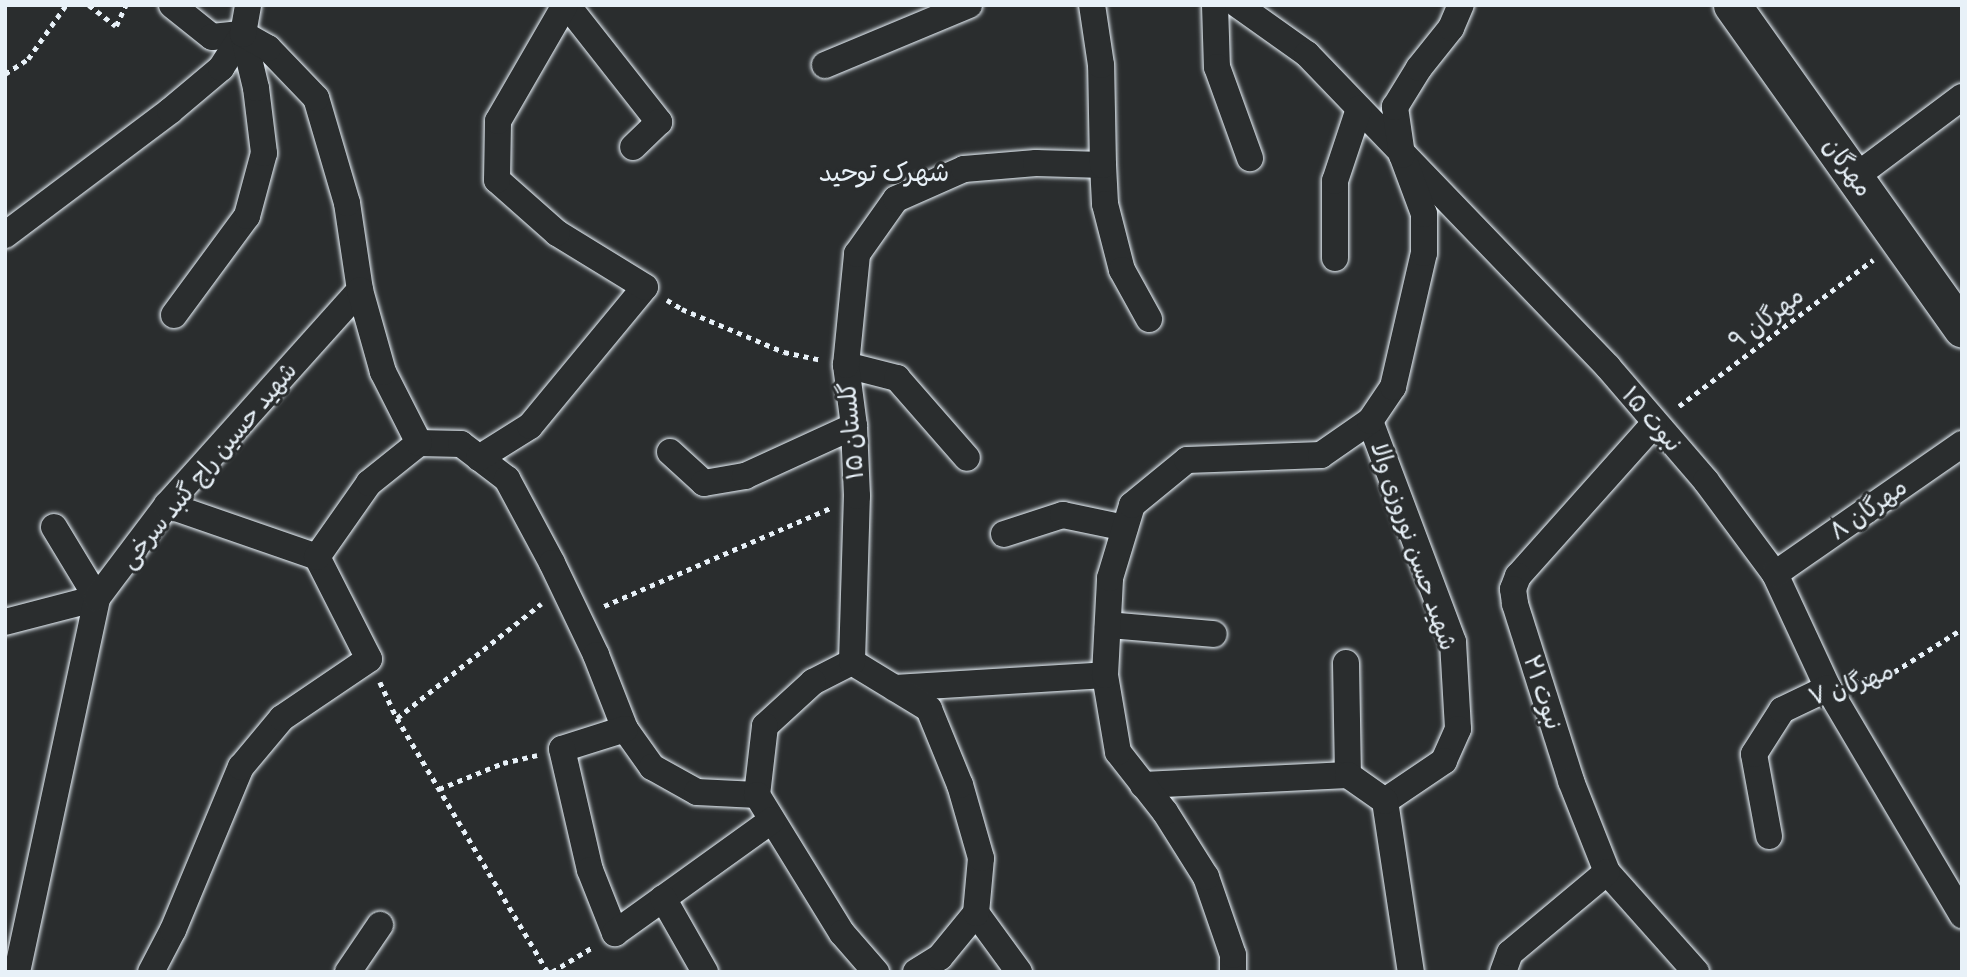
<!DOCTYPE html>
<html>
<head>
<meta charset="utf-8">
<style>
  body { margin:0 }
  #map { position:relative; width:1967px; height:977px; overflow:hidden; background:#2a2d2e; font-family:"Patrick Hand","Playpen Sans Arabic",sans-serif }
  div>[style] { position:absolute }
  .path>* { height:4.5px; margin-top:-2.25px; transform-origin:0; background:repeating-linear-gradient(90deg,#e8f1f8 0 5px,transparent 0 10px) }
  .roads { filter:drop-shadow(0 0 2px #e8f1f8) drop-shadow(0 0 2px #e8f1f8) }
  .street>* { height:26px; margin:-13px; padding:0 13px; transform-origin:13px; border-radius:13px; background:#2a2d2e }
  .secondary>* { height:37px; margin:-18.5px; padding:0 18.5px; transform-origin:18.5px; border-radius:18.5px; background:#2a2d2e }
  span { translate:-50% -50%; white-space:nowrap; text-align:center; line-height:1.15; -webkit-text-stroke:6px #2a2d2e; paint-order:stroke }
  .street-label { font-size:24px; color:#e8f1f8 }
  .neighbourhood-label { font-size:26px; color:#e8f1f8 }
  .frame { position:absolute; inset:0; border:7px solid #e8f1f8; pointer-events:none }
</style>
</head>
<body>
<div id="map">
  <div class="path">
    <i style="left:89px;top:5px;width:34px;rotate:38deg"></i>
    <i style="left:116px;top:26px;width:23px;rotate:-65deg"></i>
    <i style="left:5px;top:74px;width:27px;rotate:-33deg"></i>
    <i style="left:28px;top:59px;width:66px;rotate:-54.9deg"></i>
    <i style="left:667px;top:300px;width:17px;rotate:31deg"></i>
    <i style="left:682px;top:309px;width:111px;rotate:22.9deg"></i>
    <i style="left:784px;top:352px;width:38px;rotate:12deg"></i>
    <i style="left:1679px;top:406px;width:243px;rotate:-37deg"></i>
    <i style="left:604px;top:606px;width:246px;rotate:-23.4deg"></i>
    <i style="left:380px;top:682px;width:40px;rotate:65deg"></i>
    <i style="left:397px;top:718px;width:295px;rotate:59.3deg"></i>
    <i style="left:1854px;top:682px;width:41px;rotate:-14deg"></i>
    <i style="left:1894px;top:672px;width:80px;rotate:-32.3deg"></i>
    <i style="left:397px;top:718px;width:184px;rotate:-38.4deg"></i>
    <i style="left:439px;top:789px;width:69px;rotate:-22.1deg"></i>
    <i style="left:503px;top:763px;width:35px;rotate:-13deg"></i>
    <i style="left:552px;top:972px;width:48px;rotate:-31.4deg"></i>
  </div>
  <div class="roads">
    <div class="street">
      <i style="left:172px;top:5px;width:51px;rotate:38.7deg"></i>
      <i style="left:212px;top:37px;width:31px;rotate:-6deg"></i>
      <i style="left:567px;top:5px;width:149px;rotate:51.8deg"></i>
      <i style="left:659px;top:122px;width:36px;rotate:136deg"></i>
      <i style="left:1215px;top:5px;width:62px;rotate:88.2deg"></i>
      <i style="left:1217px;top:67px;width:97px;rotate:70.1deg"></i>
      <i style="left:1238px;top:5px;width:85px;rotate:35.4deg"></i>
      <i style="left:1307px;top:54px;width:434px;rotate:46.1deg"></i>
      <i style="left:1608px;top:367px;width:150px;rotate:49.3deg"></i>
      <i style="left:1706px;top:481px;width:116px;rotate:53.4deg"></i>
      <i style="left:1775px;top:574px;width:126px;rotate:65.1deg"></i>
      <i style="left:1828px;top:688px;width:264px;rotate:59.4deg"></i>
      <i style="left:825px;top:65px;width:156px;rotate:-22.6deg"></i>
      <i style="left:1103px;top:165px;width:39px;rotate:87deg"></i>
      <i style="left:1105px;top:204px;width:68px;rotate:75.6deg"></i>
      <i style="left:1122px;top:270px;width:56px;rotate:61.1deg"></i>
      <i style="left:1855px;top:177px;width:134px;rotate:-36.8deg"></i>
      <i style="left:5px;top:235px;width:206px;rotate:-36.9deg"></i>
      <i style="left:170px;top:111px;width:67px;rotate:-40.1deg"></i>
      <i style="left:221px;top:68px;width:40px;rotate:-57.1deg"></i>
      <i style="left:1335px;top:258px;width:77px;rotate:-90deg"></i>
      <i style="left:1335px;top:181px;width:76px;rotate:-71.6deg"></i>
      <i style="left:174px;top:315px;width:123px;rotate:-53.6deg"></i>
      <i style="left:247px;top:216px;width:65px;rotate:-74.9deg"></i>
      <i style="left:264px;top:153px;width:65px;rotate:-97deg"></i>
      <i style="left:256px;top:88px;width:56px;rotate:-103.5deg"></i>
      <i style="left:846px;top:365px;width:53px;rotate:14.3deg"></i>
      <i style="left:897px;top:378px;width:106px;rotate:48.8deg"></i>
      <i style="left:1370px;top:421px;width:236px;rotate:69.4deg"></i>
      <i style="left:1453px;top:642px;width:87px;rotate:86.7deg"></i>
      <i style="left:1458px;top:729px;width:35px;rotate:114deg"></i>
      <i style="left:1444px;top:761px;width:71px;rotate:145.9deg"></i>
      <i style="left:1385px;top:801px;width:173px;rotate:81.4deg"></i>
      <i style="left:1654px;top:424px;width:204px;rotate:131.8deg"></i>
      <i style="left:1518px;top:576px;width:14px;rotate:111deg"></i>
      <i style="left:1513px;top:589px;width:15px;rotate:82deg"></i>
      <i style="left:1515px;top:604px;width:186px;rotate:72.4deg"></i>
      <i style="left:1571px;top:781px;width:98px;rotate:68.4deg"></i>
      <i style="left:1607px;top:872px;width:134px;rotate:48.3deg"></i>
      <i style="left:419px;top:443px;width:42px;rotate:1.4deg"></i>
      <i style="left:461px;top:444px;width:58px;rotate:37.3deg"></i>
      <i style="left:507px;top:479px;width:95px;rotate:61.8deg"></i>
      <i style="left:552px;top:563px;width:102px;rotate:64.4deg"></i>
      <i style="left:596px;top:655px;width:79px;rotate:68.6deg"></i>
      <i style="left:625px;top:729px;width:47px;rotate:54.6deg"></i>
      <i style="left:652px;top:767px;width:51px;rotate:29.1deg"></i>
      <i style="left:697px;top:792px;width:60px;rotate:2.9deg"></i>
      <i style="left:670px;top:452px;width:46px;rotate:42.4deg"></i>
      <i style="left:704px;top:483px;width:42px;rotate:-9.7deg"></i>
      <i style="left:745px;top:476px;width:120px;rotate:-24.6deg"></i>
      <i style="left:479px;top:458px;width:60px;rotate:-32.1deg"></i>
      <i style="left:530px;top:426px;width:180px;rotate:-50.4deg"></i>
      <i style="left:645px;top:287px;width:103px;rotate:-148.5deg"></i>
      <i style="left:557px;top:233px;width:80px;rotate:-138.5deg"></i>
      <i style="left:497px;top:180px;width:59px;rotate:-89deg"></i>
      <i style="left:498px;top:121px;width:134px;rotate:-60deg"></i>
      <i style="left:167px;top:505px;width:159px;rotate:19.1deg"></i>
      <i style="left:1004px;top:534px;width:62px;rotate:-17.9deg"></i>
      <i style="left:1063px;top:515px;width:63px;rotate:11.8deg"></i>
      <i style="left:1775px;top:574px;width:228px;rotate:-34.8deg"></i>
      <i style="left:5px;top:622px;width:95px;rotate:-14.6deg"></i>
      <i style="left:97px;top:598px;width:83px;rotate:-121.2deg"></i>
      <i style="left:1108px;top:625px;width:106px;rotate:4.9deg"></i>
      <i style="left:852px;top:662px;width:44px;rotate:152.9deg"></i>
      <i style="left:813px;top:682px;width:65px;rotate:137.5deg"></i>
      <i style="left:765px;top:726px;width:69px;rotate:96.6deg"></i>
      <i style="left:757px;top:795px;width:162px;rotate:58.4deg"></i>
      <i style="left:842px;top:933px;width:52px;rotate:48.9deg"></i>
      <i style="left:1346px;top:663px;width:112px;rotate:89deg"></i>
      <i style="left:895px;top:688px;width:210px;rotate:-3.5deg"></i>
      <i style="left:625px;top:729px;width:66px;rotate:162.4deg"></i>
      <i style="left:562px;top:749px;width:124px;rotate:77deg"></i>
      <i style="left:590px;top:870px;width:68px;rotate:68.4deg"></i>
      <i style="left:615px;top:933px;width:193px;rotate:-35.7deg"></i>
      <i style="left:1143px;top:785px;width:205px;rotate:-2.8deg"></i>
      <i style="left:1348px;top:775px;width:45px;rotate:35.1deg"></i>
      <i style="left:1769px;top:836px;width:83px;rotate:-100.4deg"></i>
      <i style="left:1754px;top:754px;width:52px;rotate:-57.5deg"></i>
      <i style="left:1782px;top:710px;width:51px;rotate:-25.6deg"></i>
      <i style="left:663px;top:898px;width:85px;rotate:60.4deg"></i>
      <i style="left:976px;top:913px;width:73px;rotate:53.9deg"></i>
      <i style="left:17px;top:972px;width:382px;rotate:-77.9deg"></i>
      <i style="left:97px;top:598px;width:116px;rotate:-53deg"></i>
      <i style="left:167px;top:505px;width:289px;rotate:-48.1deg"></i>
      <i style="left:360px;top:290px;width:88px;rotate:-98.5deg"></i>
      <i style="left:347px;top:203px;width:109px;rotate:-106.4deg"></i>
      <i style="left:316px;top:98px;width:69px;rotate:-133.8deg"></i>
      <i style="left:268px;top:48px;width:29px;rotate:-151deg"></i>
      <i style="left:243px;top:34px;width:29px;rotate:-80deg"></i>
      <i style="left:151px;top:972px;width:47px;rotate:-62.4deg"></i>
      <i style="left:173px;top:930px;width:177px;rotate:-67.4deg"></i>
      <i style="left:241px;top:767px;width:64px;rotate:-50.1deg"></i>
      <i style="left:282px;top:718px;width:105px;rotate:-34.1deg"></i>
      <i style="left:369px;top:659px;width:114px;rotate:-117deg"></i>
      <i style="left:317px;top:557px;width:90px;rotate:-54.9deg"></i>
      <i style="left:369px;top:483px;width:64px;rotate:-38.7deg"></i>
      <i style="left:419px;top:443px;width:80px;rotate:-116.9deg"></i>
      <i style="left:383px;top:372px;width:85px;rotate:-105.7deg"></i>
      <i style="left:348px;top:972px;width:57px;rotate:-55.8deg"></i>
      <i style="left:916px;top:972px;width:28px;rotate:-32deg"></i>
      <i style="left:940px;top:957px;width:57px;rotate:-50.7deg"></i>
      <i style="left:976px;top:913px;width:55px;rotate:-84.8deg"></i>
      <i style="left:981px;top:858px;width:76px;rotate:-106deg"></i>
      <i style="left:960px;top:785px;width:82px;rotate:-112.2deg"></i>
      <i style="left:929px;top:709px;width:90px;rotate:-148.6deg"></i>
      <i style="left:852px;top:662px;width:166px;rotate:-88.3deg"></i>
      <i style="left:857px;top:496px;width:70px;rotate:-92.5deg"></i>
      <i style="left:854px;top:426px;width:62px;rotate:-97.5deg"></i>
      <i style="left:846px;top:365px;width:112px;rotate:-84.3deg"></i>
      <i style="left:857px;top:254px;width:67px;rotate:-54.7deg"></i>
      <i style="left:896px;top:199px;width:74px;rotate:-23.8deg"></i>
      <i style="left:964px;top:169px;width:72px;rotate:-4.8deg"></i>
      <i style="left:1036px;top:163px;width:67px;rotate:1.7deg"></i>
      <i style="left:1103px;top:165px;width:100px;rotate:-91.1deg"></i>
      <i style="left:1101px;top:65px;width:61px;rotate:-98.5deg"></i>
      <i style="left:1233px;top:972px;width:17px;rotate:-90deg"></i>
      <i style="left:1233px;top:955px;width:83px;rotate:-109.1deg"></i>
      <i style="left:1206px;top:877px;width:77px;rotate:-122.2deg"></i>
      <i style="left:1165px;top:812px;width:76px;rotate:-128.1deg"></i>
      <i style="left:1118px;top:752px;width:78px;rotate:-99.6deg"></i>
      <i style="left:1105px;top:675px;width:97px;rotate:-87deg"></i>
      <i style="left:1110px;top:578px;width:76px;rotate:-73.2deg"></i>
      <i style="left:1132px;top:505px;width:71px;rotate:-39.3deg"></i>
      <i style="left:1187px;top:460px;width:134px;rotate:-2.1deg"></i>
      <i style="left:1321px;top:455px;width:60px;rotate:-34.8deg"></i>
      <i style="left:1370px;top:421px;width:41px;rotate:-55.9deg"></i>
      <i style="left:1393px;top:387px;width:138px;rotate:-77deg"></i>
      <i style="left:1424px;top:253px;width:39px;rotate:-90deg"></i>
      <i style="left:1424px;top:214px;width:63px;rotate:-110.4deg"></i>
      <i style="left:1402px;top:155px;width:49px;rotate:-98.3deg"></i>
      <i style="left:1395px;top:107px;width:46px;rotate:-58.4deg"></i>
      <i style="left:1419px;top:68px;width:51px;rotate:-51.3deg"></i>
      <i style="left:1451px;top:28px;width:25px;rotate:-67deg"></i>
      <i style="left:1503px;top:972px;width:20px;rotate:-70deg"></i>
      <i style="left:1510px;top:953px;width:126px;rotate:-39.9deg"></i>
    </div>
    <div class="secondary">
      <i style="left:1732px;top:5px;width:397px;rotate:54.6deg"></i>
    </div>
  </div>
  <div class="street-label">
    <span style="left:1848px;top:167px;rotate:55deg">مهرگان</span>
    <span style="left:1766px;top:318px;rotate:-37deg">مهرگان ۹</span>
    <span style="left:1652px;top:419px;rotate:49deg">نبوت ۱۵</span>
    <span style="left:851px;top:431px;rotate:-95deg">گلستان ۱۵</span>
    <span style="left:208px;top:465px;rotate:-50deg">شهید حسین راج گنبد سرخی</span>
    <span style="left:1868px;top:509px;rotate:-35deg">مهرگان ۸</span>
    <span style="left:1414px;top:546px;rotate:71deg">شهید حسن نوروزی والا</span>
    <span style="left:1851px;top:684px;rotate:-19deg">مهرگان ۷</span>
    <span style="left:1543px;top:692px;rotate:72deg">نبوت ۲۱</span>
  </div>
  <div class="neighbourhood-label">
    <span style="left:884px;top:172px">شهرک توحید</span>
  </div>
  <div class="frame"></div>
</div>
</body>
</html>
